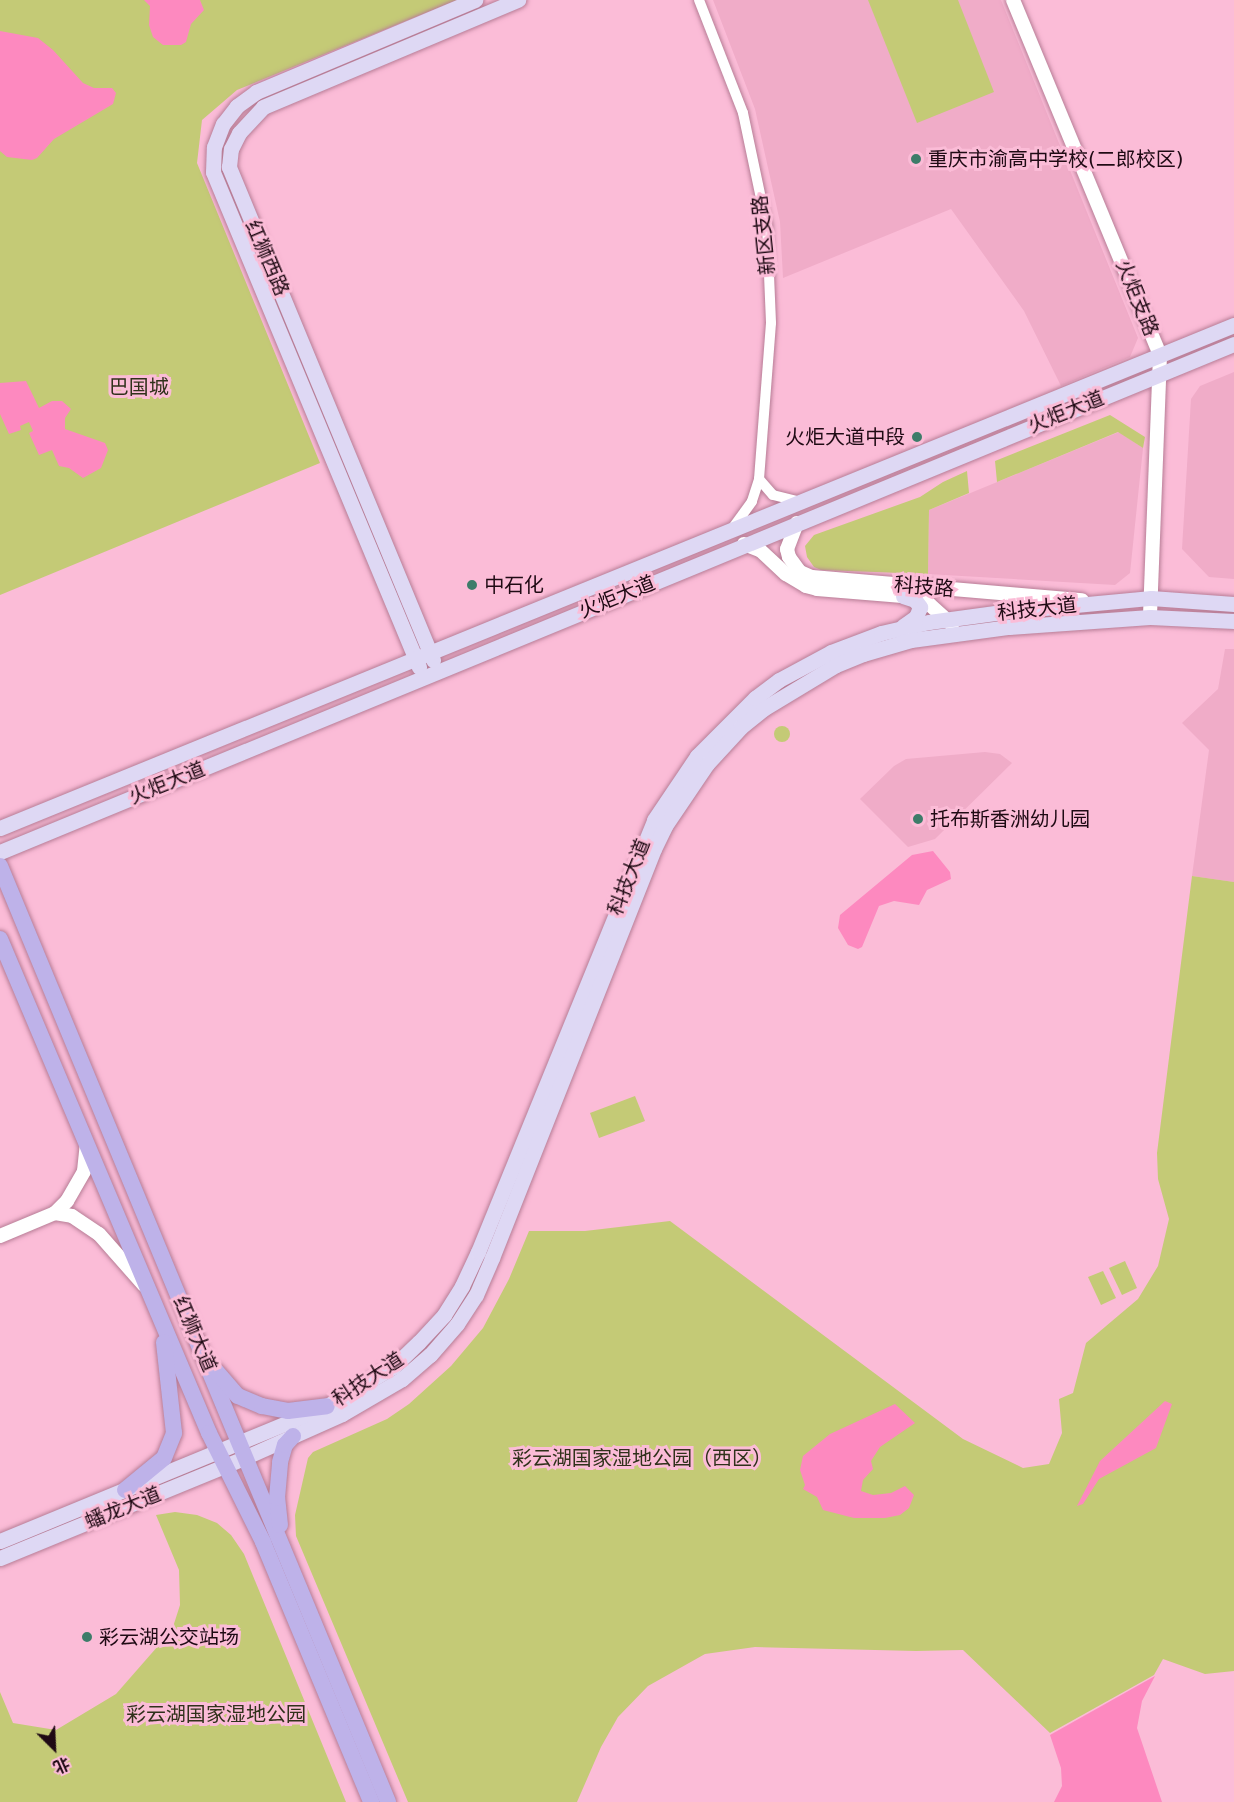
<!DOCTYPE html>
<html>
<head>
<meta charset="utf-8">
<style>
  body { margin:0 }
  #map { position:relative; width:1234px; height:1802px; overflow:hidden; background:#fbbcd7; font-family:"DejaVu Sans","Noto Sans SC",sans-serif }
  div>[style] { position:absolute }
  .built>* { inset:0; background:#f0acc8 }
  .green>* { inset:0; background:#c4ca76 }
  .round { border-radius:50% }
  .water>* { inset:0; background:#fd89bf }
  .roads { filter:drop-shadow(0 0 2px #b77d96) drop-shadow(0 0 2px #b77d96) }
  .minor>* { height:10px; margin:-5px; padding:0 5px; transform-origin:5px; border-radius:5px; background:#fff }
  .tertiary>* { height:14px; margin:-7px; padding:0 7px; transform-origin:7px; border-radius:7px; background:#fff }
  .secondary>* { height:15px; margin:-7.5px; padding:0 7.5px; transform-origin:7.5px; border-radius:7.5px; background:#ded8f4 }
  .primary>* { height:16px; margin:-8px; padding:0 8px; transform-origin:8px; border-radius:8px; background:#beb2e9 }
  .dots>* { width:16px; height:16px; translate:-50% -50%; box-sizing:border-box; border:3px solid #fbbcd7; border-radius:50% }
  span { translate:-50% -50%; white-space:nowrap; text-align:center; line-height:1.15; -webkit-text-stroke:6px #fbbcd7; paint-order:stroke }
  .poi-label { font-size:20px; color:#1f0a14 }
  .left { translate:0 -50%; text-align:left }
  .right { translate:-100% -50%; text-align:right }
  .street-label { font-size:20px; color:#1f0a14 }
  .park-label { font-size:20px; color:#30311b }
  .north { position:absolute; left:24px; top:1718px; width:60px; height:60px; -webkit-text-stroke:4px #fbbcd7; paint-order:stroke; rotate:156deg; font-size:16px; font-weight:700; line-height:24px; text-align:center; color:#1f0a14 }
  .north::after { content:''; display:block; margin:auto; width:21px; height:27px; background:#1f0a14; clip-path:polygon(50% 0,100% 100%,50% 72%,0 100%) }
</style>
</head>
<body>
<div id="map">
  <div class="built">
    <i style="clip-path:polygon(713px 0,1001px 0,1138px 338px,1130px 357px,1061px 386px,1024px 311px,951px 209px,783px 278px,780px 222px,755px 109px)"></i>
    <i style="clip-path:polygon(1234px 372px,1234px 579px,1209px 577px,1182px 549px,1191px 399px,1200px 386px)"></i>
    <i style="clip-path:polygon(1119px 432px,1143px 448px,1130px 573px,1115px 585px,928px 574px,929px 510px)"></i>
    <i style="clip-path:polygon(1225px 649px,1234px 649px,1234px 882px,1192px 876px,1209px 750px,1182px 723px,1218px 689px)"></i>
    <i style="clip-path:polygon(985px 752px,1000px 754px,1012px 763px,935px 839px,908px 847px,860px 799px,894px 766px,906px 759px)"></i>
  </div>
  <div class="green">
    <i style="clip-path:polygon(0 0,457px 0,237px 90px,202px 120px,197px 163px,320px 463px,0 595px)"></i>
    <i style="clip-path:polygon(868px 0,958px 0,994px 92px,917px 123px)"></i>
    <i style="clip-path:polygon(1110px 415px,1145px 437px,1143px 448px,1118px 432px,997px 482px,995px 461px)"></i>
    <i style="clip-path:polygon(967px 471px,969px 493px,929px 510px,928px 574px,821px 570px,814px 567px,807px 557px,805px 546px,814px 535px,920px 497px,943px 482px)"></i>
    <i class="round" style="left:774px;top:726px;width:16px;height:16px"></i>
    <i style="clip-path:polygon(1192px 876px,1234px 882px,1234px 1671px,1205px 1674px,1163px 1659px,1154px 1675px,1050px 1733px,963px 1650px,916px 1651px,755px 1647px,705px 1654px,648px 1686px,618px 1717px,601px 1747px,577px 1802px,408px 1802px,296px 1536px,295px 1515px,308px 1458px,313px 1452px,387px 1419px,409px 1404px,451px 1366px,483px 1328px,509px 1279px,529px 1231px,585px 1231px,670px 1221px,963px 1439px,1023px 1468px,1049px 1464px,1062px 1433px,1059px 1399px,1073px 1393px,1086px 1343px,1138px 1299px,1158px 1266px,1169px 1219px,1158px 1179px,1157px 1153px)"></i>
    <i style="clip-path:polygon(635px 1096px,645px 1121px,599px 1138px,590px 1113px)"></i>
    <i style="clip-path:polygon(1125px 1261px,1137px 1288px,1122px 1295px,1109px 1268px)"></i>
    <i style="clip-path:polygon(1103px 1271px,1116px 1298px,1101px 1305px,1088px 1277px)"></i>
    <i style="clip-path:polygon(175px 1512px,197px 1515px,217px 1523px,231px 1535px,244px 1554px,346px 1802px,0 1802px,0 1692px,13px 1723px,56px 1730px,116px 1694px,172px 1630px,180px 1605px,179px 1570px,156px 1515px)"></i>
  </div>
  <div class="water">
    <i style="clip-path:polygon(144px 0,200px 0,204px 10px,191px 24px,186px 42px,181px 45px,163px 45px,153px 37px,149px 25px,150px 6px)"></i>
    <i style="clip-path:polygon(0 31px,38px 38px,53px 50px,83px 83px,94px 88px,112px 88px,116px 93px,113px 104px,54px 139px,37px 158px,32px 160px,7px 157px,0 151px)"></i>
    <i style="clip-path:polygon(26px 381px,39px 408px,52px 401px,62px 401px,71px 409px,65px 418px,65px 429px,105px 443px,108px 450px,101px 468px,83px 478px,69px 468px,59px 466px,52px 450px,39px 455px,29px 433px,33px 431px,29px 422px,20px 426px,21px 430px,9px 434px,0 414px,0 383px)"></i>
    <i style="clip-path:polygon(933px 851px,950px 872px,951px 879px,927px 890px,919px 905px,894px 901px,879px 906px,862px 947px,858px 949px,848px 945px,838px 928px,840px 915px,912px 855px)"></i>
    <i style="clip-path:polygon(1165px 1401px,1172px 1404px,1156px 1448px,1099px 1479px,1083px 1504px,1077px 1506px,1100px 1461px)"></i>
    <i style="clip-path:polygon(895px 1404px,915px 1423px,880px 1447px,871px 1461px,873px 1469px,863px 1480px,861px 1491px,873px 1495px,891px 1493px,905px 1486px,914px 1495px,909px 1508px,900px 1515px,885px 1518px,854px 1518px,823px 1510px,817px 1497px,803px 1489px,805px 1485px,800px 1470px,803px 1456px,830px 1434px)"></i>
    <i style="clip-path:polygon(1155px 1676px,1142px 1701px,1137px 1728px,1162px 1802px,1054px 1802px,1062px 1786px,1061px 1768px,1050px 1735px)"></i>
  </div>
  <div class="roads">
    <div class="minor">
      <i style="left:699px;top:0;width:121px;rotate:68.7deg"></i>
      <i style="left:743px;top:113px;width:116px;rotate:78.1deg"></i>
      <i style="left:767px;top:227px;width:96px;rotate:87.6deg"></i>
      <i style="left:771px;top:323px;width:156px;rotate:94.4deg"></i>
      <i style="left:732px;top:529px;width:34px;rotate:-54deg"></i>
      <i style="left:752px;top:501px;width:23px;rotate:-72deg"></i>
      <i style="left:759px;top:479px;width:21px;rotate:49deg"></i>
      <i style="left:773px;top:495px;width:29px;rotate:14deg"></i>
    </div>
    <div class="tertiary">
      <i style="left:1013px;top:0;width:384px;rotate:67.5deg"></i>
      <i style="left:1160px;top:355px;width:262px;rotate:92.2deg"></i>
      <i style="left:797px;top:523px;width:28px;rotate:111deg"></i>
      <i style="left:787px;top:549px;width:8px;rotate:76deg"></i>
      <i style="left:789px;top:557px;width:19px;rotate:54deg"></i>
      <i style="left:800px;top:572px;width:13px;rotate:23deg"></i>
      <i style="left:812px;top:577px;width:271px;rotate:4.9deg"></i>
      <i style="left:744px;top:544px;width:17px;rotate:21deg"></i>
      <i style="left:760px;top:550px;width:35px;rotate:43deg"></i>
      <i style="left:786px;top:574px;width:23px;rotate:31deg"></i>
      <i style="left:806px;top:586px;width:11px;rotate:15deg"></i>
      <i style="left:817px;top:589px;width:98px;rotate:4.7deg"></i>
      <i style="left:915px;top:597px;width:16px;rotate:27deg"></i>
      <i style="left:929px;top:604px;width:31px;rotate:42deg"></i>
      <i style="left:55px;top:1213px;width:17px;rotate:10deg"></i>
      <i style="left:72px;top:1216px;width:32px;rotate:34deg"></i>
      <i style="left:99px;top:1234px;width:68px;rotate:48.6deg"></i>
      <i style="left:0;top:1236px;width:60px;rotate:-22.7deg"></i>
      <i style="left:55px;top:1213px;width:17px;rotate:-45deg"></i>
      <i style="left:67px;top:1201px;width:34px;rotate:-60deg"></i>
      <i style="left:84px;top:1171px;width:27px;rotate:-84deg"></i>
    </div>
    <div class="secondary">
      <i style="left:903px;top:596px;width:13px;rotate:18deg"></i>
      <i style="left:915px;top:600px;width:9px;rotate:54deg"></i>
      <i style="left:920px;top:607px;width:11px;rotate:112deg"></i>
      <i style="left:916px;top:617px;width:16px;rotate:145deg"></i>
      <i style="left:433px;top:660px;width:534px;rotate:-112.48deg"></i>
      <i style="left:229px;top:167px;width:18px;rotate:-84deg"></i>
      <i style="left:231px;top:149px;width:18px;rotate:-63deg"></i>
      <i style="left:239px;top:133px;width:35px;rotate:-47deg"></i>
      <i style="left:263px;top:107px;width:277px;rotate:-22.8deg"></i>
      <i style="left:419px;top:667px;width:536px;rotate:-112.6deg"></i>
      <i style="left:213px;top:172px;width:25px;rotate:-88deg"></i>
      <i style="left:214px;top:147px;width:25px;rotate:-69deg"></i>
      <i style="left:223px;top:124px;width:23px;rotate:-52deg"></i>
      <i style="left:237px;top:106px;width:24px;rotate:-36deg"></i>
      <i style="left:256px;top:92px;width:238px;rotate:-22.8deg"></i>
      <i style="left:0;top:828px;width:1333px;rotate:-22.18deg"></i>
      <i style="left:0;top:852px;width:1334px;rotate:-22.38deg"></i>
      <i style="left:0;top:1541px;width:354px;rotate:-22.4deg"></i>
      <i style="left:327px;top:1406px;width:77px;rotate:-30.6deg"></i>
      <i style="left:393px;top:1367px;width:36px;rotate:-44deg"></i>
      <i style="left:419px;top:1342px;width:37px;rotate:-47deg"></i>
      <i style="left:444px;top:1315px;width:34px;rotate:-58deg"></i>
      <i style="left:462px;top:1286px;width:38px;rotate:-65deg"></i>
      <i style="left:478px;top:1252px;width:466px;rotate:-67.8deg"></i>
      <i style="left:654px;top:820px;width:77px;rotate:-56.1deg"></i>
      <i style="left:697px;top:756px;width:82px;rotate:-45deg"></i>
      <i style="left:755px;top:698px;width:30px;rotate:-37deg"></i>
      <i style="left:779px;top:680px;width:59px;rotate:-28.3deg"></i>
      <i style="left:831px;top:652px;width:53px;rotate:-20.8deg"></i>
      <i style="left:881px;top:633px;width:49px;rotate:-12.9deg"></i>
      <i style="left:929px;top:622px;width:74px;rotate:-7.8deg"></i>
      <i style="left:1002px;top:612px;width:150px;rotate:-5.4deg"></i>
      <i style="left:1151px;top:598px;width:83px;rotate:4.1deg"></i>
      <i style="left:0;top:1558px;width:266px;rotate:-22.3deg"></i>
      <i style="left:246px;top:1457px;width:105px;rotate:-24.1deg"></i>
      <i style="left:342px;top:1414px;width:69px;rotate:-30.3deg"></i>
      <i style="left:402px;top:1379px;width:37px;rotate:-41deg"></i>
      <i style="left:430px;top:1355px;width:41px;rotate:-48.9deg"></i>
      <i style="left:457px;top:1324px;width:35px;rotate:-57deg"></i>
      <i style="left:476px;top:1295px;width:40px;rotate:-66.6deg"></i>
      <i style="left:492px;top:1258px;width:440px;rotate:-68.4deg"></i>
      <i style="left:654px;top:849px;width:25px;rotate:-64deg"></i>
      <i style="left:665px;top:826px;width:75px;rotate:-55.9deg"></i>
      <i style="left:707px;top:764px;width:50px;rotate:-47.4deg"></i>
      <i style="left:741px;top:727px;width:28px;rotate:-39deg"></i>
      <i style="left:763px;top:709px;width:85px;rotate:-31.1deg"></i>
      <i style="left:836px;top:665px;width:29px;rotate:-22deg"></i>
      <i style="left:863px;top:654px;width:50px;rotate:-16.3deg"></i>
      <i style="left:911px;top:640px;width:99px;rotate:-7.6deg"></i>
      <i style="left:1009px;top:627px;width:141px;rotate:-4.1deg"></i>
      <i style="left:1150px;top:617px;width:84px;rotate:2.7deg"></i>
    </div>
    <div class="primary">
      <i style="left:0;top:866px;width:1013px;rotate:67.48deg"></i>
      <i style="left:0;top:939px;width:536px;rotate:67.07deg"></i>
      <i style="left:209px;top:1433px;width:122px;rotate:63.6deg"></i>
      <i style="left:263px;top:1542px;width:282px;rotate:67.4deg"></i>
      <i style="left:216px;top:1371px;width:33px;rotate:49deg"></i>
      <i style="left:238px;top:1396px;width:26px;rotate:23deg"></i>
      <i style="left:262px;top:1406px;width:26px;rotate:11deg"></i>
      <i style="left:288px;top:1411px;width:39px;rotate:-7deg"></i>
      <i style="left:125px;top:1490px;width:50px;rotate:-39.4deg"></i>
      <i style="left:164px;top:1458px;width:27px;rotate:-68deg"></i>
      <i style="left:174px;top:1433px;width:91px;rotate:-96.3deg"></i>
      <i style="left:280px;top:1525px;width:27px;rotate:-96deg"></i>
      <i style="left:277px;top:1498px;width:36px;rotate:-85deg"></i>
      <i style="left:280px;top:1462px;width:18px;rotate:-74deg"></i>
      <i style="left:285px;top:1445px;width:12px;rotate:-48deg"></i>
    </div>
  </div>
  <div class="dots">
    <i style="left:916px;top:159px;background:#3d7c69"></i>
    <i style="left:917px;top:437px;background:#3d7c69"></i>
    <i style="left:472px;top:585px;background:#3d7c69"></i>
    <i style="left:918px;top:819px;background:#3d7c69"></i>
    <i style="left:87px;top:1637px;background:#3d7c69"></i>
  </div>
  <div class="poi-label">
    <span class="left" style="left:928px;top:159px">重庆市渝高中学校(二郎校区)</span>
    <span class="right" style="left:905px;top:437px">火炬大道中段</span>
    <span class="left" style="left:484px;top:585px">中石化</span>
    <span class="left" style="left:930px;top:819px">托布斯香洲幼儿园</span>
    <span class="left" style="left:99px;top:1637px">彩云湖公交站场</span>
  </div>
  <div class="street-label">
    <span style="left:764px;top:235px;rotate:-96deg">新区支路</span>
    <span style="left:267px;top:258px;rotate:67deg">红狮西路</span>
    <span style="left:1137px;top:298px;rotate:68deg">火炬支路</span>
    <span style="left:1066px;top:412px;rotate:-22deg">火炬大道</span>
    <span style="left:924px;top:587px;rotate:5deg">科技路</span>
    <span style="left:617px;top:597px;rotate:-22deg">火炬大道</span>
    <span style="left:1037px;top:609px;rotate:-6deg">科技大道</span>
    <span style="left:167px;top:783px;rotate:-22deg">火炬大道</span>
    <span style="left:629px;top:877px;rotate:-68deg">科技大道</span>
    <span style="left:195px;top:1334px;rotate:67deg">红狮大道</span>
    <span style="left:368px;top:1379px;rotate:-33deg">科技大道</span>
    <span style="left:123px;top:1508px;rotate:-22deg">蟠龙大道</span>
  </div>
  <div class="park-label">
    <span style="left:139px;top:387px">巴国城</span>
    <span style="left:642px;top:1458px">彩云湖国家湿地公园（西区）</span>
    <span style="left:216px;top:1714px">彩云湖国家湿地公园</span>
  </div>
  <div class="north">北</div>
</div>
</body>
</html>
